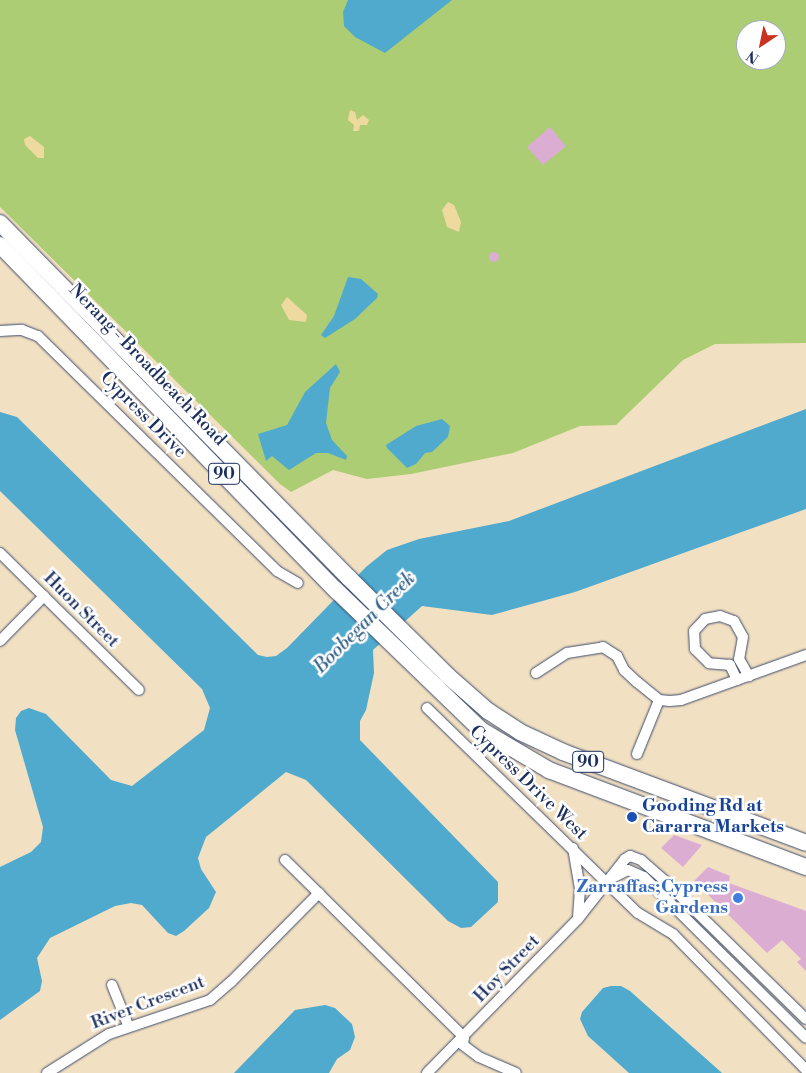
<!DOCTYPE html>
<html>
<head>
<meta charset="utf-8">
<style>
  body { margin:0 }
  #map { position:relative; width:806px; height:1073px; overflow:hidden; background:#f2e0c2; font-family:"Libre Bodoni",serif }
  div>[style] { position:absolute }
  .green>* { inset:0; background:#accd74 }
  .sand>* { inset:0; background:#eeda9e }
  .water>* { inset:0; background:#4faacd }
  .building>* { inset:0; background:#dbadd3 }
  .round { border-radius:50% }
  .roads { filter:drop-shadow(0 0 1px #3b4a6d) drop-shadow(0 0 1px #3b4a6d) }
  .minor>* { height:10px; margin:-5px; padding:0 5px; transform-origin:5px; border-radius:5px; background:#fff }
  .primary>* { height:16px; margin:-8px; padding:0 8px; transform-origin:8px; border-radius:8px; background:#fff }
  .dots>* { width:14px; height:14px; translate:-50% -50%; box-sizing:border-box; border:2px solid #fff; border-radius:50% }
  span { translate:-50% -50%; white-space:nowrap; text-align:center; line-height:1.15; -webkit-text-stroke:5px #fff; paint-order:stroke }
  .shield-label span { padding:1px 4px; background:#fff; border:1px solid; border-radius:4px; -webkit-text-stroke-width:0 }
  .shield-label { font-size:16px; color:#1b2f5e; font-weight:700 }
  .street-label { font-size:18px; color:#1b2f5e }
  .transit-label { font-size:18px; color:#164399; font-weight:700 }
  .left { translate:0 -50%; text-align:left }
  .shop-label { font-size:18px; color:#366cbe; font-weight:700 }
  .right { translate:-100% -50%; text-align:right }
  .water-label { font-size:19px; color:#30608a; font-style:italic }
  .north { position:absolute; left:736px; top:20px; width:50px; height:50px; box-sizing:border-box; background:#fff; border:1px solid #a4acbf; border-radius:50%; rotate:214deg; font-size:14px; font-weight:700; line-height:20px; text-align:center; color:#1b2f5e }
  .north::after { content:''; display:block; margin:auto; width:18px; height:22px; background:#c8321e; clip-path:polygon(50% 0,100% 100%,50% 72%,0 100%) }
</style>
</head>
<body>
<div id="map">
  <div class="green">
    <i style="clip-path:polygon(evenodd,0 0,806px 0,806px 343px,715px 344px,683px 360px,616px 425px,580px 426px,513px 453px,411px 474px,367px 479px,333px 470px,291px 492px,280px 484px,0 207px,0 0,746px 30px,776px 30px,776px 60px,746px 60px,746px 30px)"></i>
  </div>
  <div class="sand">
    <i style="clip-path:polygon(350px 110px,355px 112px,357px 120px,363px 115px,369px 120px,367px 125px,360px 125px,359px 131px,353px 131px,354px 125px,348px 120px)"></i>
    <i style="clip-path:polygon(30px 136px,44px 147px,44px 158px,38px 158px,25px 145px,24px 139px)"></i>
    <i style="clip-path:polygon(448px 202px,454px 205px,461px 222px,459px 232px,447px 227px,442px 210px)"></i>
    <i style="clip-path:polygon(287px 297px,307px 315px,306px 322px,289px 320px,281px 305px)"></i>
  </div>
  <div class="water">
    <i style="clip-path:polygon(348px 0,452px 0,385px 53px,355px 37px,344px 26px,343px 12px)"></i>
    <i style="clip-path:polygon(348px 277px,361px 279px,378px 294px,377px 298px,355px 319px,325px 338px,321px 335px,334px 316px)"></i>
    <i style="clip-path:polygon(336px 364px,340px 372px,330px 388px,326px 423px,332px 440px,347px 456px,346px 460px,328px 453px,316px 453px,289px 470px,272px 456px,266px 461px,258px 434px,287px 425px,305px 392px)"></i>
    <i style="clip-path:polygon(806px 409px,806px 509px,575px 592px,492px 615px,422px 606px,373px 650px,374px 673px,366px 710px,360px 721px,360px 740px,498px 882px,498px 902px,471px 927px,461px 928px,448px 921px,306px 780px,286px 772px,206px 837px,198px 858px,201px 869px,216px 892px,209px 908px,184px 931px,176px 936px,168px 933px,142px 905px,131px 903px,115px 906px,50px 938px,37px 958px,42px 981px,40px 991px,0 1020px,0 867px,31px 852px,41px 842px,43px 827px,15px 730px,16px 718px,21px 711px,29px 708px,46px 714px,111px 780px,132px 786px,204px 730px,210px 708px,202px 689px,0 491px,0 412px,17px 417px,258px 655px,267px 657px,276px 656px,287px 648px,366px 567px,387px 550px,419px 539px,509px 521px)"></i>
    <i style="clip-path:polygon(442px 419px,450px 426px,448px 437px,432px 452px,425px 453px,416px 464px,407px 468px,387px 448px,386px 445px,416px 426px)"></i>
    <i style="clip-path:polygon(611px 986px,621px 986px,630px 991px,722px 1073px,629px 1073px,588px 1036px,580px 1019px,582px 1012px,603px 988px)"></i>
    <i style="clip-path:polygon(325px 1005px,335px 1008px,352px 1024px,355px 1037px,350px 1050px,337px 1059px,329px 1073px,234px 1073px,295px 1010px)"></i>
  </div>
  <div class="building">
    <i style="clip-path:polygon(550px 127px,566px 146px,543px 165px,527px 147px)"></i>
    <i class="round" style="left:489px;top:252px;width:10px;height:10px"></i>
    <i style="clip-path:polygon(674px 835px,702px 845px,683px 867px,661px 848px)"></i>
    <i style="clip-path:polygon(708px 867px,730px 876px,729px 883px,806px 911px,806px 971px,797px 962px,801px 959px,782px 940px,767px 953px,694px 881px)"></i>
  </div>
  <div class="roads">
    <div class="minor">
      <i style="left:0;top:331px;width:22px;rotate:-3deg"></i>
      <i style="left:22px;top:330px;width:17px;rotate:21deg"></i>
      <i style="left:38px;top:336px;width:335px;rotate:44.5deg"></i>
      <i style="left:277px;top:571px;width:24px;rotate:30deg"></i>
      <i style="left:0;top:553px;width:195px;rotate:44.6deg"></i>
      <i style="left:0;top:641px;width:63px;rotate:-45.6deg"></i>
      <i style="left:536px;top:673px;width:37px;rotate:-33deg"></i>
      <i style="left:567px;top:653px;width:36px;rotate:-9deg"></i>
      <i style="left:603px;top:647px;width:17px;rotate:33deg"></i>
      <i style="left:617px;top:656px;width:16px;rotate:63deg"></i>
      <i style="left:624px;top:670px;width:18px;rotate:43deg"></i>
      <i style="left:637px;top:682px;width:28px;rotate:39deg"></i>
      <i style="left:659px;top:700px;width:11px;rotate:5deg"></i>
      <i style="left:670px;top:701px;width:11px;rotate:-5deg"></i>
      <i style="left:681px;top:700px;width:133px;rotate:-19.8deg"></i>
      <i style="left:737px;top:680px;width:17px;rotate:-115deg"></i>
      <i style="left:730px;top:665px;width:21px;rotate:-175deg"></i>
      <i style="left:709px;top:663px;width:20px;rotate:-135deg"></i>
      <i style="left:695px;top:649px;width:18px;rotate:-93deg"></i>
      <i style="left:694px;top:631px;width:16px;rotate:-47deg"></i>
      <i style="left:705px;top:619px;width:15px;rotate:-11deg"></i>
      <i style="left:720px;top:616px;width:15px;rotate:20deg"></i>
      <i style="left:734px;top:621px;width:18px;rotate:61deg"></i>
      <i style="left:743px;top:637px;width:22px;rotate:100deg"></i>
      <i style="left:739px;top:659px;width:20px;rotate:60deg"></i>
      <i style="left:427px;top:708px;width:294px;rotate:44.2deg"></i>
      <i style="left:638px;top:913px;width:41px;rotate:31deg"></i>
      <i style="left:673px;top:934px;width:190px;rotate:45.6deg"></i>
      <i style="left:637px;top:754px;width:58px;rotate:-67.8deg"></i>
      <i style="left:573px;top:848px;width:42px;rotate:80.3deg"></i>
      <i style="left:580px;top:889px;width:29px;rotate:94deg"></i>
      <i style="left:285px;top:860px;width:252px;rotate:44.7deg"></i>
      <i style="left:464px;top:1037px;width:8px;rotate:97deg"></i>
      <i style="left:463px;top:1045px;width:20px;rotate:37deg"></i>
      <i style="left:479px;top:1057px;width:40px;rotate:23.4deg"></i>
      <i style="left:610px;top:879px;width:20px;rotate:-27deg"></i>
      <i style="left:628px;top:870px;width:17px;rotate:24deg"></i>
      <i style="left:644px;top:877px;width:228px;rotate:44.8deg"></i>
      <i style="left:112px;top:985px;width:43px;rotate:68.2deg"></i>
      <i style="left:47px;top:1073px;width:73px;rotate:-32.2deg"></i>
      <i style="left:109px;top:1034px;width:107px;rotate:-18.6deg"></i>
      <i style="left:210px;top:1000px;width:28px;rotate:-41deg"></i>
      <i style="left:231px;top:982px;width:125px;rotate:-45.3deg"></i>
      <i style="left:427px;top:1073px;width:216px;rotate:-45.6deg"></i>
      <i style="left:578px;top:919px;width:76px;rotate:-51.9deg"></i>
      <i style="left:625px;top:859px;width:6px;rotate:-31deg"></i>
      <i style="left:630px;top:856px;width:12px;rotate:20deg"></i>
      <i style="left:641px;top:860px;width:32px;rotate:41deg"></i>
      <i style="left:665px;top:881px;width:197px;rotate:44.4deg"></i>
    </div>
    <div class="primary">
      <i style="left:0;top:223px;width:496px;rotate:45.5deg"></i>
      <i style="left:348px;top:577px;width:141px;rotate:44.7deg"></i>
      <i style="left:448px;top:676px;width:53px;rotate:41.2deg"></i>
      <i style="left:488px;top:711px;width:38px;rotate:33deg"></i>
      <i style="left:520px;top:732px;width:47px;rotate:24.9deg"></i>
      <i style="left:563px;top:752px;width:259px;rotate:20.5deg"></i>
      <i style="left:0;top:245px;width:482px;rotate:45.8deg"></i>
      <i style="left:336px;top:590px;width:202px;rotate:44deg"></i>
      <i style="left:481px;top:730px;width:79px;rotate:30.5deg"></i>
      <i style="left:549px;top:770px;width:275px;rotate:20.7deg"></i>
    </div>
  </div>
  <div class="dots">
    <i style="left:632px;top:817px;background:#1a4fb4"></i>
    <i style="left:738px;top:898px;background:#3f7fe0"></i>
  </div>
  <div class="shield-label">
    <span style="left:224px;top:474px">90</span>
    <span style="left:588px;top:762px">90</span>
  </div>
  <div class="street-label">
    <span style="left:147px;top:365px;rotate:46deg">Nerang - Broadbeach Road</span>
    <span style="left:143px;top:415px;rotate:45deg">Cypress Drive</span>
    <span style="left:81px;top:610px;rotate:45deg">Huon Street</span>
    <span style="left:528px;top:783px;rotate:44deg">Cypress Drive West</span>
    <span style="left:507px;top:969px;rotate:-46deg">Hoy Street</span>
    <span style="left:148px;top:1003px;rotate:-21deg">River Crescent</span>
  </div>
  <div class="transit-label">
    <span class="left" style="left:642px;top:817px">Gooding Rd at<br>Cararra Markets</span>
  </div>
  <div class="shop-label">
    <span class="right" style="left:728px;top:898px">Zarraffas;Cypress<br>Gardens</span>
  </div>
  <div class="water-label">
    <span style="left:365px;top:623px;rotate:-45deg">Boobegan Creek</span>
  </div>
  <div class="north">N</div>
</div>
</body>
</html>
